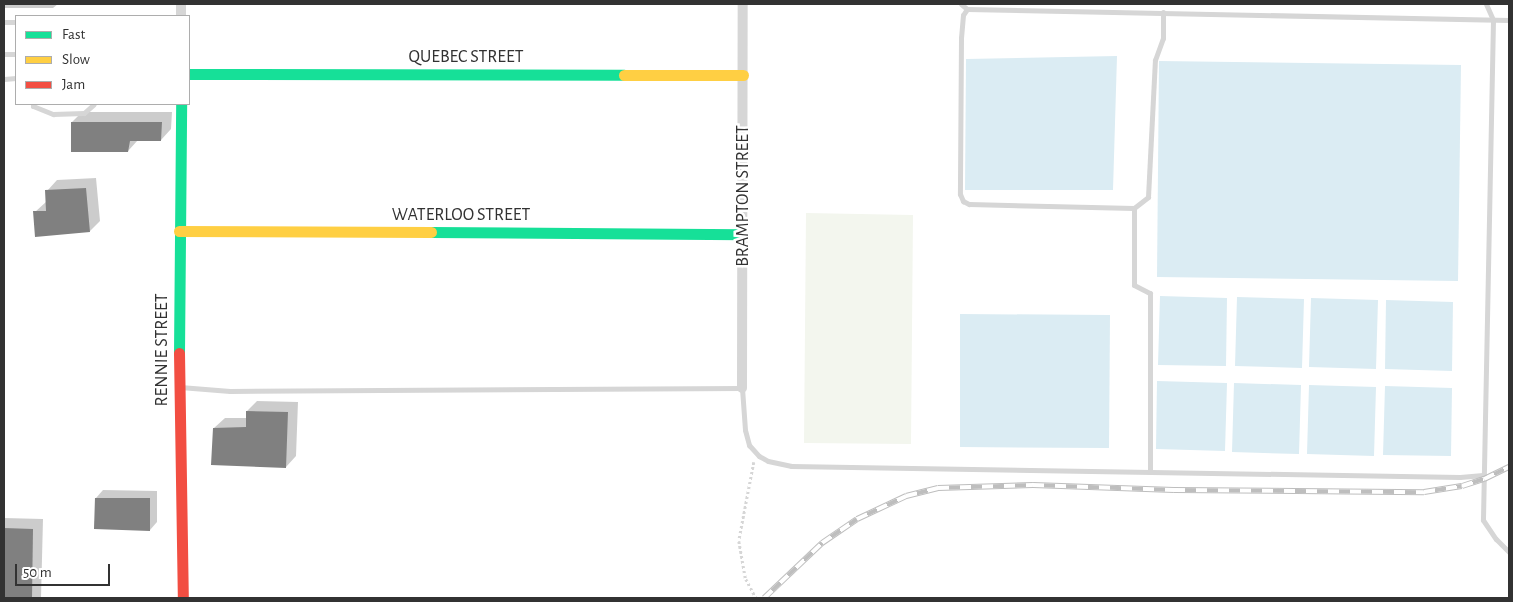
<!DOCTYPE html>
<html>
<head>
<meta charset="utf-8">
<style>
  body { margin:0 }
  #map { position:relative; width:1513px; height:602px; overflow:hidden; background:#fff; font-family:"Alegreya Sans",sans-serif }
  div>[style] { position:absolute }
  .green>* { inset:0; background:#f3f6ee }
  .water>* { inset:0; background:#dbecf3 }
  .shadow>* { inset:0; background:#0003 }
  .building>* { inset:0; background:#808080 }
  .path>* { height:2.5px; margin-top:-1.25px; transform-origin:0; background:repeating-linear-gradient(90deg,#d6d6d6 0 2.5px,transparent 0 5px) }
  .lane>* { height:5px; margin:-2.5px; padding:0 2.5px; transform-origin:2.5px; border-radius:2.5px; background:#d6d6d6 }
  .street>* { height:10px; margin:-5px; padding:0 5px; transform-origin:5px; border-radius:5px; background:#d6d6d6 }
  .fast>* { height:11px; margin:-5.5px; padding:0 5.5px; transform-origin:5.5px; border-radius:5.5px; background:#16e098 }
  .slow>* { height:11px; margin:-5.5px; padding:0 5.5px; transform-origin:5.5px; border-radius:5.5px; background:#ffcf43 }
  .jam>* { height:11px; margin:-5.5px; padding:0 5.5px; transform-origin:5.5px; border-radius:5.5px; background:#f24e42 }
  .rail>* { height:5.5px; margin-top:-2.75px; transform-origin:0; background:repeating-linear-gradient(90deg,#fff 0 11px,#bebebe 0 22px); box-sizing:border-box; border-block:1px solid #bebebe }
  span { translate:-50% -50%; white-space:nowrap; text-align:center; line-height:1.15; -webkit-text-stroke:5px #fff; paint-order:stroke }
  .street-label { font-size:18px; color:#323232 }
  .frame { position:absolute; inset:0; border:5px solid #323232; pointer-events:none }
  .legend { position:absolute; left:15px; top:15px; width:175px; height:90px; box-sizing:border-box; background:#fff; border:1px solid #adadad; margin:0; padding:6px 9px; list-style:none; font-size:15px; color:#323232 }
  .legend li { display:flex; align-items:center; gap:10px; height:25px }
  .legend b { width:25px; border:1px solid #adadad }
  .scale { position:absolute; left:15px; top:564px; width:95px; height:22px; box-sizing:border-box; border:2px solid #323232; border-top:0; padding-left:6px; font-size:15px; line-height:18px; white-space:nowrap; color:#323232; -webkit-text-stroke:4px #fff; paint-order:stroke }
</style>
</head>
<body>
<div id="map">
  <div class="green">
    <i style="clip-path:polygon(806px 213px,913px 215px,911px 444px,804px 443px)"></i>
  </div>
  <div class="water">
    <i style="clip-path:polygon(1117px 56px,1113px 190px,965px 190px,966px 59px)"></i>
    <i style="clip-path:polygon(1159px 61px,1461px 65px,1458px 281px,1157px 277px)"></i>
    <i style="clip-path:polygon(1160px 296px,1227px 298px,1226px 366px,1158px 365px)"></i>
    <i style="clip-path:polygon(1237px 297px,1304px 299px,1302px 368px,1235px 366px)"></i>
    <i style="clip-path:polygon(1311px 298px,1378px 300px,1376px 369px,1309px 367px)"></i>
    <i style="clip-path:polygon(1386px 300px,1453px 302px,1452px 371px,1385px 369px)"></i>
    <i style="clip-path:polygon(960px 314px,1110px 315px,1109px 448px,960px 447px)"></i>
    <i style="clip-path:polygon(1157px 381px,1227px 383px,1225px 451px,1156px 449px)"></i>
    <i style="clip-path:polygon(1234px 383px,1301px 385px,1299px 454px,1232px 452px)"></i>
    <i style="clip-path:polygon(1309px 385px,1376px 387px,1374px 456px,1307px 454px)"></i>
    <i style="clip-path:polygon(1385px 386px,1452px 388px,1451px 456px,1383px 455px)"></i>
  </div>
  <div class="shadow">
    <i style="clip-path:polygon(4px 4px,58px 4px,53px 8px,4px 8px)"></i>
    <i style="clip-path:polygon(82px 112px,172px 112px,171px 129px,161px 140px,138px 140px,128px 151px,72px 122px)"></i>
    <i style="clip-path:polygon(96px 178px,100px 221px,90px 231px,35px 212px,47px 201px,47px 191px,57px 180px)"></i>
    <i style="clip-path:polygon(257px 401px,298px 402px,296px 456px,286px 467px,214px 428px,225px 418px,247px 418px,247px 411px)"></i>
    <i style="clip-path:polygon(103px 490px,157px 491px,157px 522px,150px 530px,96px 498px)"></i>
    <i style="clip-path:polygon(4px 518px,43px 519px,41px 598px,4px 598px)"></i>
  </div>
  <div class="building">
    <i style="clip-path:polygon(71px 122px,162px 122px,161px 141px,130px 141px,128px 152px,71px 152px)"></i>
    <i style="clip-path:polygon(86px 188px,90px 232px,35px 237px,33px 211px,46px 211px,45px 190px)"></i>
    <i style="clip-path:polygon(246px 411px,288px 412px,286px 468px,211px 465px,213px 428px,246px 427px)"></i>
    <i style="clip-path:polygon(95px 498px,150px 498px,150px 531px,94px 529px)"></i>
    <i style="clip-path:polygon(4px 528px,33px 529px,32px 598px,4px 598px)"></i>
  </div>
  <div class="path">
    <i style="left:754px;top:462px;width:80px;rotate:100.8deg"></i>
    <i style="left:739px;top:541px;width:39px;rotate:80deg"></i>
    <i style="left:746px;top:579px;width:21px;rotate:62deg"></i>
  </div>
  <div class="lane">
    <i style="left:961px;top:4px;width:8px;rotate:40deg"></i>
    <i style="left:967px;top:9px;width:542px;rotate:1.16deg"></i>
    <i style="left:1486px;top:4px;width:17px;rotate:66deg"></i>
    <i style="left:1493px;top:20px;width:500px;rotate:91.15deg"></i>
    <i style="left:1483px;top:520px;width:23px;rotate:56deg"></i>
    <i style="left:1496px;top:539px;width:18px;rotate:45deg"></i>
    <i style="left:967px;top:9px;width:7px;rotate:124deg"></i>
    <i style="left:963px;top:15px;width:23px;rotate:95deg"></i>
    <i style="left:961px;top:38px;width:156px;rotate:90.4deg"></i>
    <i style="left:960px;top:194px;width:8px;rotate:67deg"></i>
    <i style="left:963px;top:201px;width:7px;rotate:27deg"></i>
    <i style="left:969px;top:204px;width:165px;rotate:1.4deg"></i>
    <i style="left:1134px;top:208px;width:18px;rotate:-38deg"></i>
    <i style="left:1148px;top:197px;width:137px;rotate:-87.1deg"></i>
    <i style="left:1155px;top:60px;width:23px;rotate:-70deg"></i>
    <i style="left:1163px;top:38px;width:26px;rotate:-90deg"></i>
    <i style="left:4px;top:22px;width:12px"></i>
    <i style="left:4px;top:54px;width:12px"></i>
    <i style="left:4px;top:79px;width:12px;rotate:-5deg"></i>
    <i style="left:33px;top:104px;width:2px;rotate:90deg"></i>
    <i style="left:33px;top:106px;width:22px;rotate:22deg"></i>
    <i style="left:53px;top:114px;width:31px;rotate:-2deg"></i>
    <i style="left:84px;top:113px;width:13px;rotate:-42deg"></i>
    <i style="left:1134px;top:208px;width:77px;rotate:90deg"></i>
    <i style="left:1134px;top:285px;width:18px;rotate:27deg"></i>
    <i style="left:1150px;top:293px;width:177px;rotate:90deg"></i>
    <i style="left:180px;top:387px;width:50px;rotate:4.6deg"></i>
    <i style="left:230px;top:391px;width:512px;rotate:-0.34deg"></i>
    <i style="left:742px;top:388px;width:42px;rotate:85.9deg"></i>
    <i style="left:745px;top:430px;width:16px;rotate:75deg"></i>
    <i style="left:749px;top:445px;width:15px;rotate:48deg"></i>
    <i style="left:759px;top:456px;width:10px;rotate:29deg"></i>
    <i style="left:768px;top:461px;width:24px;rotate:12deg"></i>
    <i style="left:791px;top:466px;width:669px;rotate:0.94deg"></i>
    <i style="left:1460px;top:477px;width:23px;rotate:-5deg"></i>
  </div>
  <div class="street">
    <i style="left:181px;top:4px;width:12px;rotate:90deg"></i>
    <i style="left:742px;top:388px;width:384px;rotate:-89.9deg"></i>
  </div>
  <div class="fast">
    <i style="left:189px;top:74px;width:435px;rotate:0.1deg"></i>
    <i style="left:431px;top:232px;width:312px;rotate:0.4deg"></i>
    <i style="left:179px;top:353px;width:249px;rotate:-89.5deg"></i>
  </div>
  <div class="slow">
    <i style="left:624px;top:75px;width:119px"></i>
    <i style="left:179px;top:231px;width:252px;rotate:0.2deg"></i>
  </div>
  <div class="jam">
    <i style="left:179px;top:353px;width:244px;rotate:89.1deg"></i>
  </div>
  <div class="rail">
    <i style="left:764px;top:598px;width:80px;rotate:-43.5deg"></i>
    <i style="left:822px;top:543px;width:42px;rotate:-34.4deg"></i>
    <i style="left:857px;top:519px;width:54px;rotate:-25.1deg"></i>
    <i style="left:906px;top:496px;width:33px;rotate:-14deg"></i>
    <i style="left:938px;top:488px;width:95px;rotate:-1.8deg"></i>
    <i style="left:1033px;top:485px;width:141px;rotate:2deg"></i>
    <i style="left:1174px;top:490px;width:250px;rotate:0.5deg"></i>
    <i style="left:1424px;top:492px;width:38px;rotate:-9deg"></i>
    <i style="left:1462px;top:486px;width:23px;rotate:-18deg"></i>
    <i style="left:1484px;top:479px;width:28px;rotate:-26deg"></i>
  </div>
  <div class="street-label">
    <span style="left:466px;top:57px">QUEBEC STREET</span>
    <span style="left:743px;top:196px;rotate:-90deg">BRAMPTON STREET</span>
    <span style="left:461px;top:215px">WATERLOO STREET</span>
    <span style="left:162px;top:350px;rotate:-90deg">RENNIE STREET</span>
  </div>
  <div class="frame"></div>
  <ul class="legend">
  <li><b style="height:6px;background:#16e098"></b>Fast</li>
  <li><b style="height:6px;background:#ffcf43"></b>Slow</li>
  <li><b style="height:6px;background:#f24e42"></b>Jam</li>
  </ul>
  <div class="scale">50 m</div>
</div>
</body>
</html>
